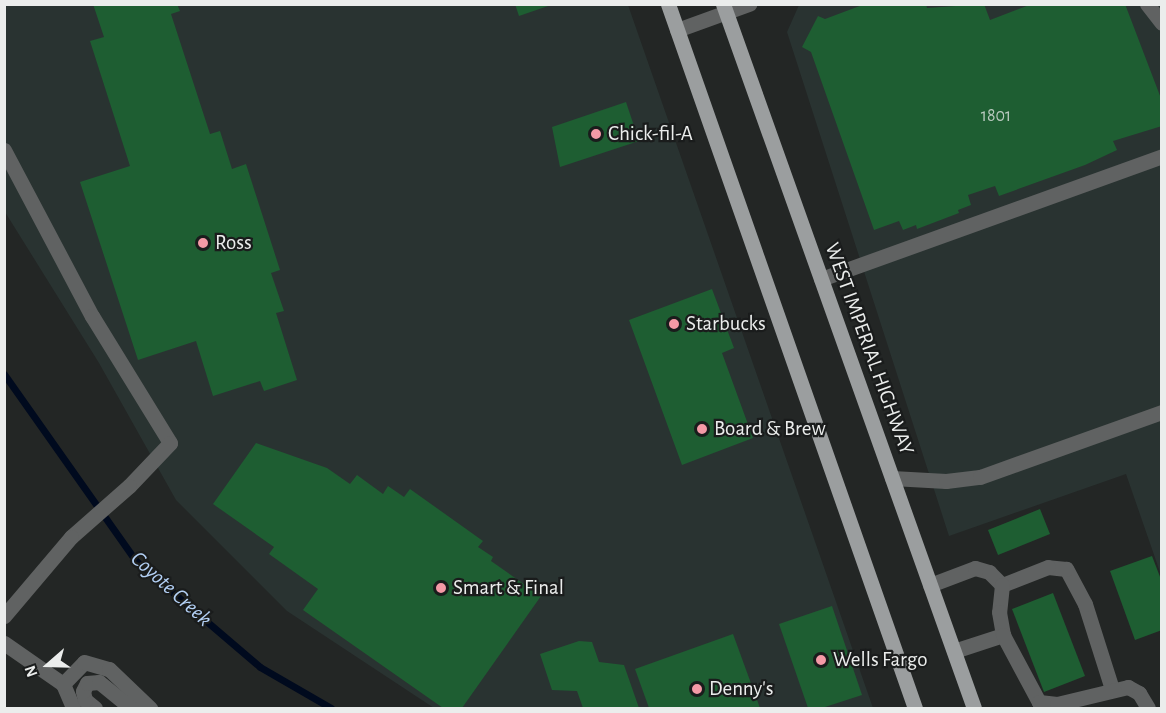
<!DOCTYPE html>
<html>
<head>
<meta charset="utf-8">
<style>
  body { margin:0 }
  #map { position:relative; width:1166px; height:713px; overflow:hidden; background:#232625; font-family:"Alegreya Sans",sans-serif }
  div>[style] { position:absolute }
  .built>* { inset:0; background:#293331 }
  .stream>* { height:7px; margin:-3.5px; padding:0 3.5px; transform-origin:3.5px; border-radius:3.5px; background:#000a1e }
  .building>* { inset:0; background:#1e5e32 }
  .minor>* { height:15px; margin:-7.5px; padding:0 7.5px; transform-origin:7.5px; border-radius:7.5px; background:#606262 }
  .major>* { height:15px; margin:-7.5px; padding:0 7.5px; transform-origin:7.5px; border-radius:7.5px; background:#9b9e9f }
  .dots>* { width:16px; height:16px; translate:-50% -50%; box-sizing:border-box; border:3px solid #1a1c1c; border-radius:50% }
  span { translate:-50% -50%; white-space:nowrap; text-align:center; line-height:1.15; -webkit-text-stroke:4.5px #1a1c1c; paint-order:stroke }
  .number-label { font-size:18px; color:#b8c9be }
  .number-label span { -webkit-text-stroke-width:0 }
  .poi-label { font-size:21px; color:#ebedec }
  .left { translate:0 -50%; text-align:left }
  .street-label { font-size:21px; color:#ebedec }
  .water-label { font-size:22px; color:#b3d0f5; font-style:italic }
  .frame { position:absolute; inset:0; border:6px solid #ebedec; pointer-events:none }
  .north { position:absolute; left:18px; top:635px; width:60px; height:60px; -webkit-text-stroke:4px #1a1c1c; paint-order:stroke; rotate:250deg; font-size:16px; font-weight:700; line-height:24px; text-align:center; color:#ebedec }
  .north::after { content:''; display:block; margin:auto; width:21px; height:27px; background:#ebedec; clip-path:polygon(50% 0,100% 100%,50% 72%,0 100%) }
</style>
</head>
<body>
<div id="map">
  <div class="built">
    <i style="clip-path:polygon(5px 5px,628px 5px,873px 708px,434px 708px,287px 611px,176px 500px,99px 363px,5px 212px)"></i>
    <i style="clip-path:polygon(799px 5px,1161px 5px,1161px 575px,1126px 474px,949px 536px,787px 32px)"></i>
  </div>
  <div class="stream">
    <i style="left:4px;top:374px;width:229px;rotate:54.8deg"></i>
    <i style="left:136px;top:561px;width:163px;rotate:40.5deg"></i>
    <i style="left:260px;top:667px;width:82px;rotate:30deg"></i>
  </div>
  <div class="building">
    <i style="clip-path:polygon(93px 4px,177px 4px,180px 11px,171px 14px,210px 134px,220px 131px,232px 169px,246px 164px,280px 270px,271px 273px,284px 311px,276px 313px,297px 380px,264px 391px,260px 381px,213px 396px,196px 341px,138px 360px,80px 182px,130px 166px,90px 41px,104px 37px)"></i>
    <i style="clip-path:polygon(515px 4px,551px 4px,551px 5px,519px 16px)"></i>
    <i style="clip-path:polygon(865px 4px,926px 4px,927px 8px,984px 4px,990px 20px,1032px 4px,1125px 4px,1162px 101px,1162px 126px,1113px 141px,1117px 150px,1085px 165px,999px 196px,995px 186px,968px 195px,971px 205px,958px 210px,959px 213px,917px 229px,916px 225px,903px 230px,899px 221px,874px 230px,811px 52px,802px 47px,818px 16px,825px 19px)"></i>
    <i style="clip-path:polygon(626px 102px,639px 141px,560px 167px,552px 127px)"></i>
    <i style="clip-path:polygon(712px 289px,734px 348px,722px 353px,753px 438px,682px 465px,629px 320px)"></i>
    <i style="clip-path:polygon(256px 443px,327px 468px,350px 484px,357px 475px,383px 494px,388px 486px,404px 497px,410px 489px,483px 541px,478px 547px,493px 557px,491px 561px,541px 596px,462px 708px,443px 708px,303px 610px,318px 589px,269px 554px,274px 547px,213px 504px)"></i>
    <i style="clip-path:polygon(1040px 509px,1050px 534px,998px 555px,988px 530px)"></i>
    <i style="clip-path:polygon(1152px 556px,1162px 582px,1162px 630px,1135px 640px,1110px 571px)"></i>
    <i style="clip-path:polygon(1053px 593px,1085px 676px,1044px 692px,1012px 609px)"></i>
    <i style="clip-path:polygon(832px 606px,862px 695px,822px 708px,808px 708px,779px 624px)"></i>
    <i style="clip-path:polygon(733px 634px,760px 708px,649px 708px,635px 669px)"></i>
    <i style="clip-path:polygon(579px 641px,592px 642px,599px 662px,624px 665px,639px 708px,583px 708px,577px 691px,552px 690px,540px 654px)"></i>
  </div>
  <div class="minor">
    <i style="left:1147px;top:4px;width:24px;rotate:52deg"></i>
    <i style="left:677px;top:30px;width:77px;rotate:-19.9deg"></i>
    <i style="left:4px;top:150px;width:188px;rotate:62.1deg"></i>
    <i style="left:92px;top:316px;width:149px;rotate:58.4deg"></i>
    <i style="left:170px;top:443px;width:59px;rotate:133.6deg"></i>
    <i style="left:129px;top:486px;width:77px;rotate:138.7deg"></i>
    <i style="left:71px;top:537px;width:104px;rotate:130.3deg"></i>
    <i style="left:821px;top:279px;width:363px;rotate:-19.8deg"></i>
    <i style="left:892px;top:478px;width:54px;rotate:3.2deg"></i>
    <i style="left:946px;top:481px;width:34px;rotate:-7deg"></i>
    <i style="left:980px;top:477px;width:193px;rotate:-19.7deg"></i>
    <i style="left:930px;top:585px;width:48px;rotate:-20.7deg"></i>
    <i style="left:975px;top:568px;width:15px;rotate:16deg"></i>
    <i style="left:989px;top:572px;width:18px;rotate:45deg"></i>
    <i style="left:4px;top:643px;width:72px;rotate:34.8deg"></i>
    <i style="left:63px;top:684px;width:26px;rotate:67deg"></i>
    <i style="left:954px;top:651px;width:52px;rotate:-18.1deg"></i>
    <i style="left:63px;top:684px;width:30px;rotate:-46deg"></i>
    <i style="left:84px;top:662px;width:26px;rotate:16deg"></i>
    <i style="left:109px;top:669px;width:57px;rotate:43.6deg"></i>
    <i style="left:1112px;top:689px;width:89px;rotate:-107.6deg"></i>
    <i style="left:1085px;top:604px;width:40px;rotate:-118deg"></i>
    <i style="left:1066px;top:569px;width:18px;rotate:-174deg"></i>
    <i style="left:1048px;top:567px;width:49px;rotate:158.6deg"></i>
    <i style="left:1002px;top:585px;width:27px;rotate:96deg"></i>
    <i style="left:999px;top:612px;width:23px;rotate:80deg"></i>
    <i style="left:1003px;top:635px;width:76px;rotate:61.8deg"></i>
    <i style="left:1039px;top:702px;width:18px;rotate:6deg"></i>
    <i style="left:1057px;top:704px;width:73px;rotate:-13.5deg"></i>
    <i style="left:1128px;top:687px;width:13px;rotate:29deg"></i>
    <i style="left:1139px;top:693px;width:17px;rotate:59deg"></i>
    <i style="left:95px;top:708px;width:13px;rotate:-141deg"></i>
    <i style="left:85px;top:700px;width:9px;rotate:-103deg"></i>
    <i style="left:83px;top:691px;width:9px;rotate:-63deg"></i>
    <i style="left:87px;top:683px;width:12px;rotate:-5deg"></i>
    <i style="left:99px;top:682px;width:41px;rotate:39.1deg"></i>
  </div>
  <div class="major">
    <i style="left:668px;top:4px;width:746px;rotate:70.67deg"></i>
    <i style="left:723px;top:4px;width:747px;rotate:70.38deg"></i>
  </div>
  <div class="dots">
    <i style="left:596px;top:134px;background:#f49aa6"></i>
    <i style="left:203px;top:243px;background:#f49aa6"></i>
    <i style="left:674px;top:324px;background:#f49aa6"></i>
    <i style="left:702px;top:429px;background:#f49aa6"></i>
    <i style="left:441px;top:588px;background:#f49aa6"></i>
    <i style="left:821px;top:660px;background:#f49aa6"></i>
    <i style="left:697px;top:689px;background:#f49aa6"></i>
  </div>
  <div class="number-label">
    <span style="left:996px;top:116px">1801</span>
  </div>
  <div class="poi-label">
    <span class="left" style="left:608px;top:134px">Chick-fil-A</span>
    <span class="left" style="left:215px;top:243px">Ross</span>
    <span class="left" style="left:686px;top:324px">Starbucks</span>
    <span class="left" style="left:714px;top:429px">Board &amp; Brew</span>
    <span class="left" style="left:453px;top:588px">Smart &amp; Final</span>
    <span class="left" style="left:833px;top:660px">Wells Fargo</span>
    <span class="left" style="left:709px;top:689px">Denny's</span>
  </div>
  <div class="street-label">
    <span style="left:869px;top:349px;rotate:70deg">WEST IMPERIAL HIGHWAY</span>
  </div>
  <div class="water-label">
    <span style="left:171px;top:589px;rotate:42deg">Coyote Creek</span>
  </div>
  <div class="frame"></div>
  <div class="north">N</div>
</div>
</body>
</html>
